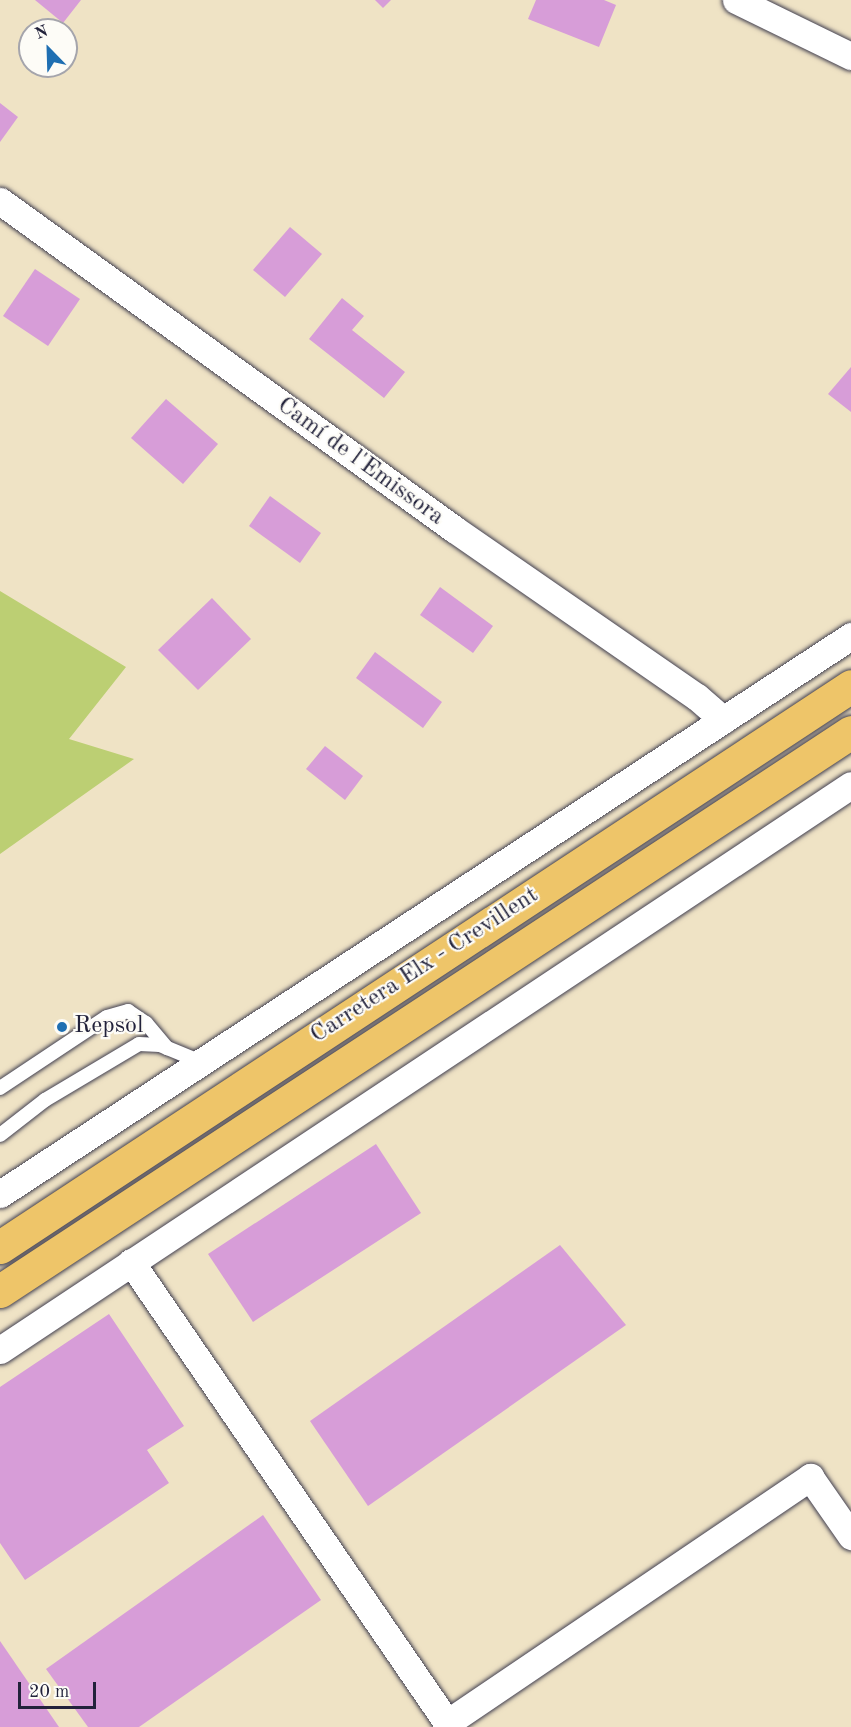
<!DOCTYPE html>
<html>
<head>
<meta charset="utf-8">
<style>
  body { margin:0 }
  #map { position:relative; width:851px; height:1727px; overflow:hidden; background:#efe3c5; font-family:"Old Standard TT",serif }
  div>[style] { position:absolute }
  .green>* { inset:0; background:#bccf73 }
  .building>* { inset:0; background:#d79dd8 }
  .roads { filter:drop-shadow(0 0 2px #413f50) drop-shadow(0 0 2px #413f50) }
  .service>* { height:14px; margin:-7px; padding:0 7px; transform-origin:7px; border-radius:7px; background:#fff }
  .minor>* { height:27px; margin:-13.5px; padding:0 13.5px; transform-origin:13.5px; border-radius:13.5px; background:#fff }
  .trunk>* { height:33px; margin:-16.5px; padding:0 16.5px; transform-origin:16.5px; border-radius:16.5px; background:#eec569 }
  .dots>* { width:16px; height:16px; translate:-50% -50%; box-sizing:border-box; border:3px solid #fdfcf7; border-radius:50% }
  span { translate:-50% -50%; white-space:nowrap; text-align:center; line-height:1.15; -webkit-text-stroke:4.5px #fdfcf7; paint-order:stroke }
  .street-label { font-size:24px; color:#22223b }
  .poi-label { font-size:24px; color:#22223b }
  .left { translate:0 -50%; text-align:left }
  .north { position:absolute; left:18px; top:18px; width:60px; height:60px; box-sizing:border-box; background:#fdfcf7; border:2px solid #a5a5ac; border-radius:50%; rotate:337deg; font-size:16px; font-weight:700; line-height:24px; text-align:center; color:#22223b }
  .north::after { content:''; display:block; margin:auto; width:21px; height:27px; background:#1f6fb2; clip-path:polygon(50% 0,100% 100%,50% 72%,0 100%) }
  .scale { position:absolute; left:18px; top:1682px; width:78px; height:27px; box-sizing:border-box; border:3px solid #22223b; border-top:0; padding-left:8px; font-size:18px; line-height:21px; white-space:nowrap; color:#22223b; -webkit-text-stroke:4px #fdfcf7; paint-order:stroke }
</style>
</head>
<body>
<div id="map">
  <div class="green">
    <i style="clip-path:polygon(0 591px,126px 667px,69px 739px,134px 759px,0 854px)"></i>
  </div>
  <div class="building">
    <i style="clip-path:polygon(35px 0,81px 0,63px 23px)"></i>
    <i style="clip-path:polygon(375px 0,391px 0,383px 8px)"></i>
    <i style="clip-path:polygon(536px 0,604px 0,616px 5px,599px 47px,528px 19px)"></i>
    <i style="clip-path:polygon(0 103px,18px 117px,0 142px)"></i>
    <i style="clip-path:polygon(290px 227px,322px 254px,285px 297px,253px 270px)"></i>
    <i style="clip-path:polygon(35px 269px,80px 299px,48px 346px,3px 316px)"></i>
    <i style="clip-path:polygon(342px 298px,364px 316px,352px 330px,405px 372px,384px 398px,309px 339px)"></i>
    <i style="clip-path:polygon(851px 367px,851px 412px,828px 394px)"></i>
    <i style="clip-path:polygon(166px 399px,218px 444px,183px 484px,131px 438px)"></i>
    <i style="clip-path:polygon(270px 496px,321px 533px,300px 563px,249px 526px)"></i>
    <i style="clip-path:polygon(440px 587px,493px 626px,473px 653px,420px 615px)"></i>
    <i style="clip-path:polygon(212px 598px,251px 639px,198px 690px,158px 650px)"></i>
    <i style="clip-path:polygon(375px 652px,442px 702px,423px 728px,356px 678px)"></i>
    <i style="clip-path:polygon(325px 746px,363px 776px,345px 800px,306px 769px)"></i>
    <i style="clip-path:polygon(376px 1144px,421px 1213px,253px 1322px,208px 1254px)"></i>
    <i style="clip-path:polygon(560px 1245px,626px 1325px,368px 1506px,310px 1421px)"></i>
    <i style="clip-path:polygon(109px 1314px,184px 1426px,147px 1450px,169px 1483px,25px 1580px,0 1543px,0 1387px)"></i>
    <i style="clip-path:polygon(263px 1515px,321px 1600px,139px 1727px,88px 1727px,46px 1669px)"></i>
    <i style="clip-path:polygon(0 1641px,59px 1727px,0 1727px)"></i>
  </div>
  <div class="roads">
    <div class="service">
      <i style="left:0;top:1088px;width:128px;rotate:-33.6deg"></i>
      <i style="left:107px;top:1017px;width:22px;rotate:-16deg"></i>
      <i style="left:128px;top:1011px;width:22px;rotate:34deg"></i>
      <i style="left:146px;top:1023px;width:33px;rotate:50deg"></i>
      <i style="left:0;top:1135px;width:57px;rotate:-37.9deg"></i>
      <i style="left:45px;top:1100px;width:109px;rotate:-30.8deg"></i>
      <i style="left:139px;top:1044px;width:21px;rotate:3deg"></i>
      <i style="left:160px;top:1045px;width:44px;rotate:22.5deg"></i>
    </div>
    <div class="minor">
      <i style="left:736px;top:0;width:128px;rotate:26deg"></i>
      <i style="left:0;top:201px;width:560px;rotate:35.85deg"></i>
      <i style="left:454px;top:529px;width:295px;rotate:34.7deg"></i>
      <i style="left:697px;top:697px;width:35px;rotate:41deg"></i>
      <i style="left:0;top:1194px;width:1018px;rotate:-33.25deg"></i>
      <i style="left:131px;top:1262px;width:564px;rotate:55.55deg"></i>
      <i style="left:0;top:1350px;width:1021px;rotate:-33.58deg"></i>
      <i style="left:447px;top:1723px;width:439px;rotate:-34.1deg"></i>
      <i style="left:810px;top:1477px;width:72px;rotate:55.2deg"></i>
    </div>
    <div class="trunk">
      <i style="left:0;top:1247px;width:1019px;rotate:-33.39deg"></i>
      <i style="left:0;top:1291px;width:1018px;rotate:-33.3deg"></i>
    </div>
  </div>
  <div class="dots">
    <i style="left:62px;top:1027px;background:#1f6fb2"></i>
  </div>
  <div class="street-label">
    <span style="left:360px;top:462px;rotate:36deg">Camí de l'Emissora</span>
    <span style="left:425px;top:966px;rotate:-33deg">Carretera Elx - Crevillent</span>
  </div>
  <div class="poi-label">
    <span class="left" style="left:74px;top:1027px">Repsol</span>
  </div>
  <div class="north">N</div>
  <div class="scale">20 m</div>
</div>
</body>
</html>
